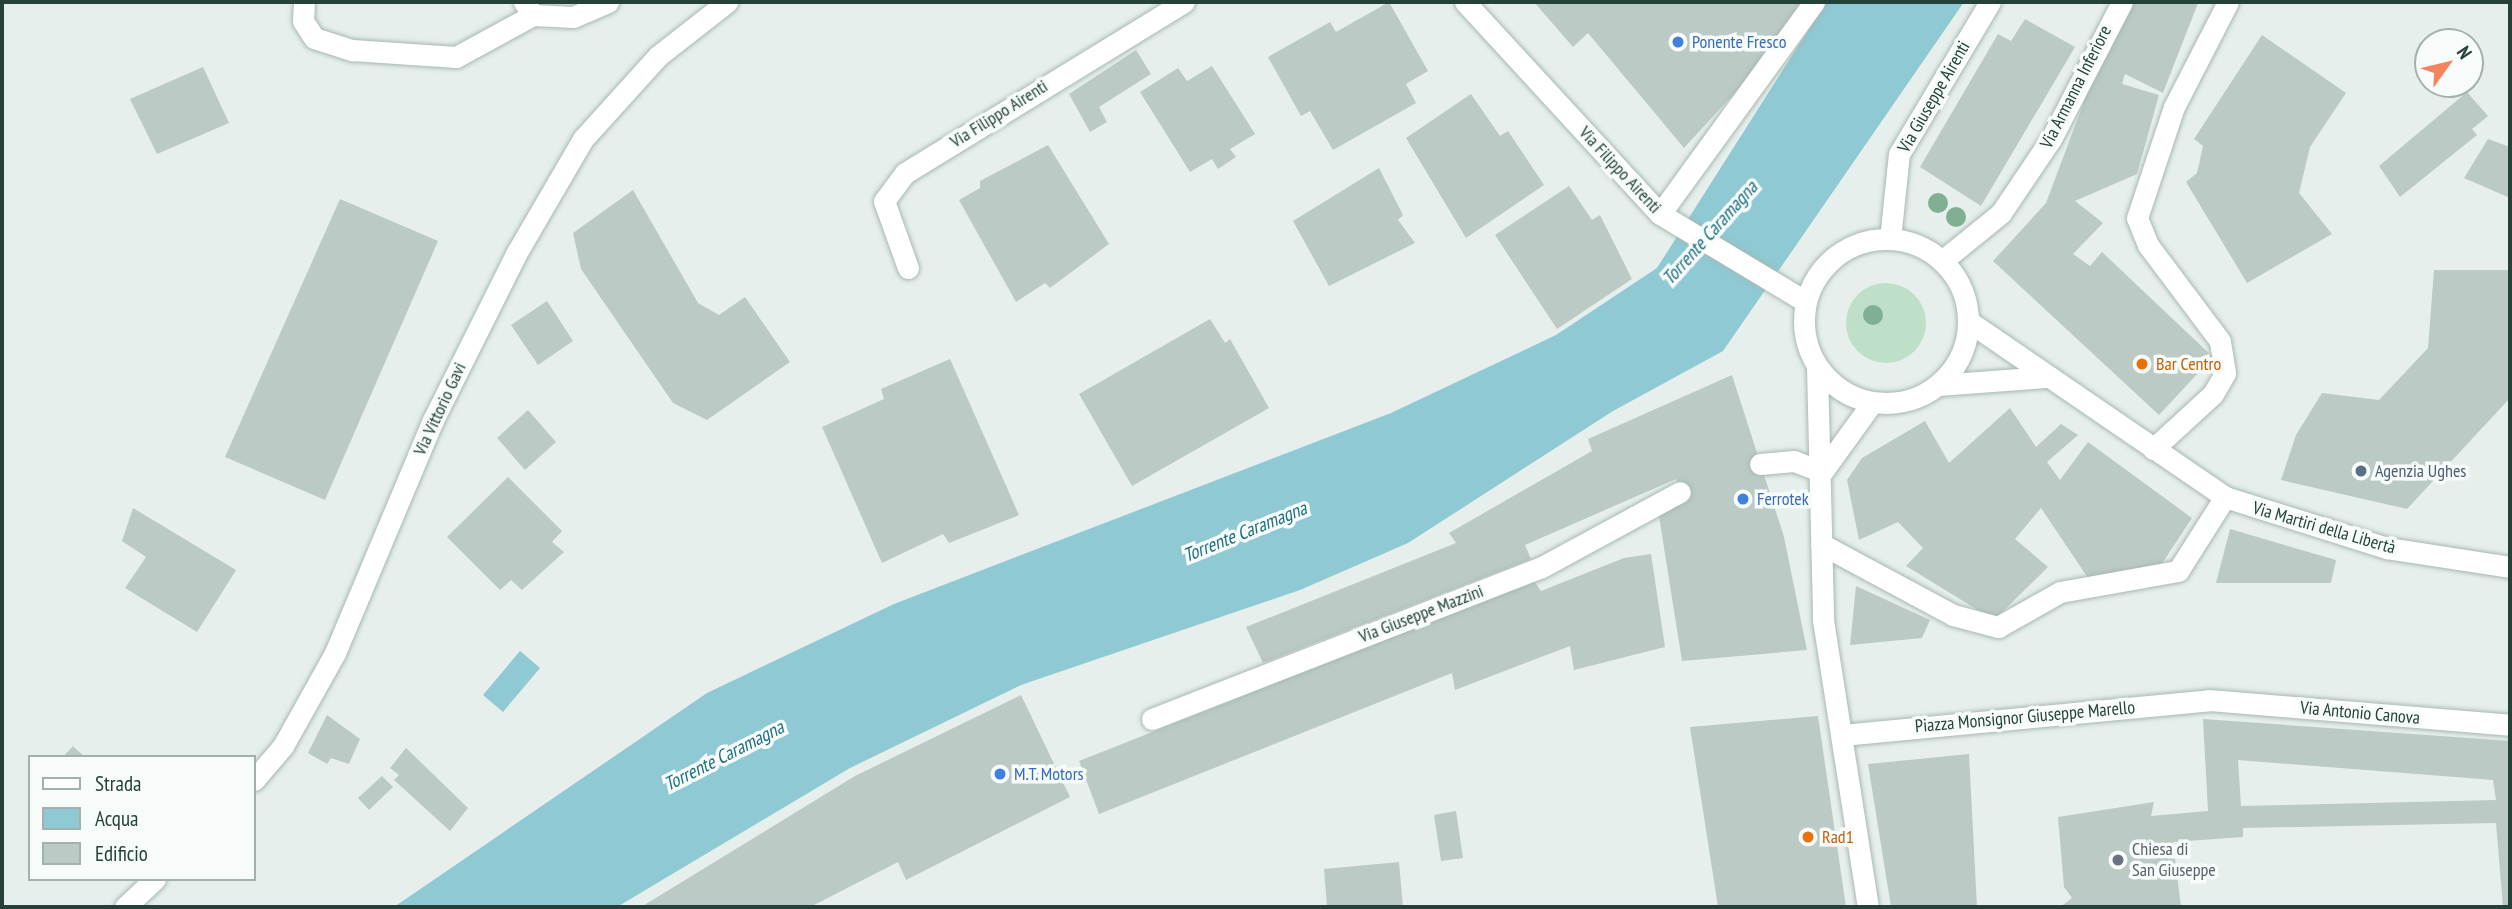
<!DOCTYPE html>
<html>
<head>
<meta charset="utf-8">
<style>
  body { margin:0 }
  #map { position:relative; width:2512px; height:909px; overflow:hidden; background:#e6efeb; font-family:"PT Sans Narrow",sans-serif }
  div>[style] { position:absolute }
  .green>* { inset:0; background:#bfe0c8 }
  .round { border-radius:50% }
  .water>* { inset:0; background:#8ec9d4 }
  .building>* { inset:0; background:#bbcac4 }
  .roads { filter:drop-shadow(0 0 2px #a8b8b2) drop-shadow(0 0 2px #a8b8b2) }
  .service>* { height:21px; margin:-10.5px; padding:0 10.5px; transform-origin:10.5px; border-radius:10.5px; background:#fff }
  .pedestrian>* { height:21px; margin:-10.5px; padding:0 10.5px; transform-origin:10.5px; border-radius:10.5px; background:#fff }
  .minor>* { height:21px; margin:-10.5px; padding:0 10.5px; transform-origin:10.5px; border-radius:10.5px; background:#fff }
  .tertiary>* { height:21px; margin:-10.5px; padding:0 10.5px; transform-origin:10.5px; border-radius:10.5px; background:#fff }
  .secondary>* { height:21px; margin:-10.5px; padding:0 10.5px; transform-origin:10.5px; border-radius:10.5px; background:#fff }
  .secondary>.ring { margin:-10.5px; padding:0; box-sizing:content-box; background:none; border:21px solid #fff; border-radius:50% }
  .trees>* { width:20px; height:20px; margin:-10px; border-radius:50%; background:#80af93 }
  .dots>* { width:19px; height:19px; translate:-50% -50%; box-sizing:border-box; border:4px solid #f7fbf9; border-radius:50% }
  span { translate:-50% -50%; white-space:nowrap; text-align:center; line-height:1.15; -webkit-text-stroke:7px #f7fbf9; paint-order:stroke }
  .shop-label { font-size:18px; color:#366cbe }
  .left { translate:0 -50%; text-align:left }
  .street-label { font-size:18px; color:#24423a }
  .food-label { font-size:18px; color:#c56008 }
  .service-label { font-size:18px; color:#4e5e75 }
  .worship-label { font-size:18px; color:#5b616d }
  .water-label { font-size:19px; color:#1c6f80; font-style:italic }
  .frame { position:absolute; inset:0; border:4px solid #24423a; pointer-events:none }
  .legend { position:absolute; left:28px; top:755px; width:228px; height:126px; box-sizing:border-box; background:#f7fbf9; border:2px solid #a3b1ad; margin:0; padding:9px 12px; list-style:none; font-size:21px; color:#24423a }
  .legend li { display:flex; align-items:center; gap:14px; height:35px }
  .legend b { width:35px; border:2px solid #a3b1ad }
  .north { position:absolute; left:2414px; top:28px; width:70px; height:70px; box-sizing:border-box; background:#f7fbf9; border:2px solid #a3b1ad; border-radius:50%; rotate:56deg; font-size:19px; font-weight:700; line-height:28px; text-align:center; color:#24423a }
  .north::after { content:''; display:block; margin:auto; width:24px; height:32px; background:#f4845f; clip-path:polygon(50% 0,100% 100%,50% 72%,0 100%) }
</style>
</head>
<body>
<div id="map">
  <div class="green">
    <i class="round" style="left:1846px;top:283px;width:80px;height:80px"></i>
  </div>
  <div class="water">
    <i style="clip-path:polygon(1826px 2px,1964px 2px,1723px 351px,1613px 411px,1408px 543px,1300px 590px,1021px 685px,850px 768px,617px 907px,394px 907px,707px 693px,894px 604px,1391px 413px,1556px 335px,1657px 268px)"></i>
    <i style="clip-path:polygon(520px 651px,540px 668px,503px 712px,483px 695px)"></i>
  </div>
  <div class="building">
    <i style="clip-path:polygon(1389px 2px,1428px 71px,1406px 84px,1416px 103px,1333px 150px,1310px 111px,1301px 116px,1268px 57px,1330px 22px,1336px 32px)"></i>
    <i style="clip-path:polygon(1534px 2px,1807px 2px,1777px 47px,1684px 148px,1588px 33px,1573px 47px)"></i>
    <i style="clip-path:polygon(2133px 2px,2198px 3px,2163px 93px,2125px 74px,2122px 84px,2159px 95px,2137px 174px,2075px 201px,2103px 223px,2073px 254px,2090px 266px,2102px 252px,2213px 357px,2159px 415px,1993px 261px,2046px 203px,2091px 83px)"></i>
    <i style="clip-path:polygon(2025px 19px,2075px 47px,1981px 206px,1920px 167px,1998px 34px,2011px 41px)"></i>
    <i style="clip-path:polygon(2262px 35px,2346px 93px,2310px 147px,2299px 193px,2332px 234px,2247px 283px,2186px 182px,2197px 173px,2203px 146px,2194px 139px)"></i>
    <i style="clip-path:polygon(1136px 50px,1151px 74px,1099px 107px,1107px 122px,1090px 132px,1069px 94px)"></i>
    <i style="clip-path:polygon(1212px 66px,1255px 134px,1230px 149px,1236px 157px,1218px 169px,1212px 159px,1190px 172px,1140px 92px,1178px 68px,1187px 81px)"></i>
    <i style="clip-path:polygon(203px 67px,229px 123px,157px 154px,130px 99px)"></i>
    <i style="clip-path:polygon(2467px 92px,2488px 116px,2472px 129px,2477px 135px,2400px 197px,2379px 166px)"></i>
    <i style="clip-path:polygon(1471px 94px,1500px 136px,1508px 131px,1544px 185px,1466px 238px,1406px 138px)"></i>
    <i style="clip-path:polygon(2488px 139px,2510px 147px,2510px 198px,2464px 178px)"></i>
    <i style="clip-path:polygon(1048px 145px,1109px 244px,1050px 288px,1045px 283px,1016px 302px,959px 200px,980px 188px,980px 181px)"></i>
    <i style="clip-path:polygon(1379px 168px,1403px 215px,1398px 220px,1415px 243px,1329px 286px,1293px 221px)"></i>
    <i style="clip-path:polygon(1569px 186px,1592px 220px,1600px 215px,1632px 279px,1557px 329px,1495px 235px)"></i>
    <i style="clip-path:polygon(633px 190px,698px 303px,719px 315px,745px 297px,790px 362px,707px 420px,673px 403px,581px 269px,573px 233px)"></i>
    <i style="clip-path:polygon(340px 199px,438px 241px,325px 500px,225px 457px)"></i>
    <i style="clip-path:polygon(2434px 270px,2510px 270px,2510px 398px,2407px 509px,2281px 480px,2296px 435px,2322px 393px,2379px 400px,2428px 348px)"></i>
    <i style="clip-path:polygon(547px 301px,573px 341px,538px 365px,511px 325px)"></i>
    <i style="clip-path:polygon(1210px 319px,1225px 343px,1230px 339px,1269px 408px,1132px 486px,1079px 394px)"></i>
    <i style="clip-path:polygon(950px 359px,1019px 515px,949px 543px,943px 534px,882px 563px,822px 427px,884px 399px,881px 389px)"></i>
    <i style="clip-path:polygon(1732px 375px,1784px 537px,1807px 650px,1682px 661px,1658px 510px,1684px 503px,1676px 479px,1525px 545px,1531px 559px,1263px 663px,1246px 627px,1456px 543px,1449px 533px,1592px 451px,1588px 439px)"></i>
    <i style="clip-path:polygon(2010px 408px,2036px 447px,2061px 424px,2078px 435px,2047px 462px,2060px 480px,2088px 442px,2192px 518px,2159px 568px,2088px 578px,2041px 508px,2015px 539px,2048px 567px,1994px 620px,1906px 566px,1923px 548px,1898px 522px,1859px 540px,1847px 480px,1862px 458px,1925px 421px,1949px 463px)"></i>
    <i style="clip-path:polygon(528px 410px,556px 442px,525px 470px,497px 438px)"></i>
    <i style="clip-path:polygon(508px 477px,562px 531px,552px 542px,564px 552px,522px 590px,511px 580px,500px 590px,447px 537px)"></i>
    <i style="clip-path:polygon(133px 508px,236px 570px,197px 632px,125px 588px,146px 557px,122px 541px)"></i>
    <i style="clip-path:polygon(2230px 529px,2336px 560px,2331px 583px,2216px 583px)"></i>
    <i style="clip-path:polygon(1651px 554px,1665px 647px,1574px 670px,1570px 646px,1455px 690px,1452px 673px,1099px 814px,1079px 761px,1534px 581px,1541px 591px,1624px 558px)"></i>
    <i style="clip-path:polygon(1856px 586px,1930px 620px,1922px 638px,1850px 645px)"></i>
    <i style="clip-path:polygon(1021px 695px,1070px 797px,906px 880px,898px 862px,810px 907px,641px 907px,855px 776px)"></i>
    <i style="clip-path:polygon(327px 715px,360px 739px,349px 764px,331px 758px,327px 764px,308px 753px)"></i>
    <i style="clip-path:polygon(1818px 716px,1846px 907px,1718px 907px,1690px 727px)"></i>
    <i style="clip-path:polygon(evenodd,2203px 719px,2510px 741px,2510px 907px,2503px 907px,2496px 823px,2243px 828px,2243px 837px,2173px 842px,2181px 907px,2060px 907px,2072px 898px,2064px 887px,2058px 817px,2154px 802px,2151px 816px,2208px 811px,2203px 719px,2238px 760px,2493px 780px,2496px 800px,2241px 806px,2238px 760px)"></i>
    <i style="clip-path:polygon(73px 746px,76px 749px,85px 757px,63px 757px)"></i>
    <i style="clip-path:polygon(406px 748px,468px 808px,450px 831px,394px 780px,399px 775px,390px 768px)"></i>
    <i style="clip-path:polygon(1969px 754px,1977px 907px,1891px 907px,1868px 764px)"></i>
    <i style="clip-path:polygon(382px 776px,393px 787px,369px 810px,358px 798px)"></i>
    <i style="clip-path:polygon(1456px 811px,1463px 858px,1441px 861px,1434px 815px)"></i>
    <i style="clip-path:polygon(1399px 862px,1403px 907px,1327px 907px,1324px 869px)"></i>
  </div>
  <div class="roads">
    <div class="service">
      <i style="left:1760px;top:464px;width:34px;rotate:-5deg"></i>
      <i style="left:1794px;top:461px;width:30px;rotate:21deg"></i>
      <i style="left:1821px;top:544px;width:150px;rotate:28.3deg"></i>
      <i style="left:1953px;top:615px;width:47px;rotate:14.9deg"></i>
      <i style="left:1998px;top:627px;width:71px;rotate:-29.4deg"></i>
      <i style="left:2060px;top:592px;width:120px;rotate:-10.1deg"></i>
      <i style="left:2178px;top:571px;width:88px;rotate:-57.6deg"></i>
      <i style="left:1152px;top:719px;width:416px;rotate:-21.3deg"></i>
      <i style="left:1540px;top:568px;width:159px;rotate:-28.5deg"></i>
    </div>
    <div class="pedestrian">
      <i style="left:1660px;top:214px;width:262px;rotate:-54deg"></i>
    </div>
    <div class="minor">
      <i style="left:304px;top:2px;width:19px;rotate:93deg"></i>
      <i style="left:303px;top:21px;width:20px;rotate:57deg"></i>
      <i style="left:314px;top:38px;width:40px;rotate:18deg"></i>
      <i style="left:352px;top:50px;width:104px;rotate:3.9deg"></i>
      <i style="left:456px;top:57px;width:88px;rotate:-28.6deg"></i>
      <i style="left:524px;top:2px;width:16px;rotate:55deg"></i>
      <i style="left:533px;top:15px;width:40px;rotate:2.9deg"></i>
      <i style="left:573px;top:17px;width:38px;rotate:-23deg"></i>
      <i style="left:1942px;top:261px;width:76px;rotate:-39.1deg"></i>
      <i style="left:2001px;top:213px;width:89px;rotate:-56deg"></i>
      <i style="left:2051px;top:139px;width:154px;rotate:-62.6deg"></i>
      <i style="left:908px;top:268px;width:71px;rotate:-109.7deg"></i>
      <i style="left:884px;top:201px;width:35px;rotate:-53deg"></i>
      <i style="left:905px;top:173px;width:327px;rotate:-31.5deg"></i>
      <i style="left:1817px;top:367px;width:253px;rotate:88.6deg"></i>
      <i style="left:1823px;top:620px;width:291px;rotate:81.1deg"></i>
      <i style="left:2153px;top:449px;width:81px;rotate:-42.5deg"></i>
      <i style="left:2213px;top:394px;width:24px;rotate:-60deg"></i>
      <i style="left:2225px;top:373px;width:32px;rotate:-99deg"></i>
      <i style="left:2220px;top:341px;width:120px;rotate:-126.9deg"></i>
      <i style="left:2148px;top:245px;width:29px;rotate:-112deg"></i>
      <i style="left:2137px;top:218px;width:117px;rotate:-71.6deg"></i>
      <i style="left:2174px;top:107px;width:118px;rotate:-62.8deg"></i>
      <i style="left:1822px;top:472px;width:85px;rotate:-54.1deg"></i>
      <i style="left:1842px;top:735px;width:369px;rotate:-5.4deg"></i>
      <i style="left:2209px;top:700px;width:302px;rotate:4.7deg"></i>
    </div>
    <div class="tertiary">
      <i style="left:1968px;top:321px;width:311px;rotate:34.4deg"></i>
      <i style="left:2225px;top:497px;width:170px;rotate:17.5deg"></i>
      <i style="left:2387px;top:548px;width:124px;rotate:8.8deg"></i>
      <i style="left:1938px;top:385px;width:108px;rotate:-4.2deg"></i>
    </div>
    <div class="secondary">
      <i style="left:1465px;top:2px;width:288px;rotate:47.4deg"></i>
      <i style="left:1660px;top:214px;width:169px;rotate:31deg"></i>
      <i style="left:1890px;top:239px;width:85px;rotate:-84deg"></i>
      <i style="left:1899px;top:154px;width:177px;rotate:-59.1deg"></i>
      <i class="ring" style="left:1804px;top:239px;width:143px;height:143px"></i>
      <i style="left:254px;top:780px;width:45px;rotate:-49.5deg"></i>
      <i style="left:283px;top:746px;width:107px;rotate:-60.8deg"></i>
      <i style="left:335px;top:653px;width:253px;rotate:-67.2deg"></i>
      <i style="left:433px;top:420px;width:186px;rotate:-63.4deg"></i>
      <i style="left:516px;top:254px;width:133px;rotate:-59.8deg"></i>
      <i style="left:583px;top:139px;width:112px;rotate:-47.9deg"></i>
      <i style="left:658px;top:56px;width:88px;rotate:-38deg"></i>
      <i style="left:125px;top:907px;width:41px;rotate:-43deg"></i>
    </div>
  </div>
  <div class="trees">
    <i style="left:1938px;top:203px"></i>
    <i style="left:1956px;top:217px"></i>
    <i style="left:1873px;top:315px"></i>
  </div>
  <div class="dots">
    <i style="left:1678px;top:42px;background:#3f7fe0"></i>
    <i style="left:2142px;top:364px;background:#e8710a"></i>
    <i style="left:2361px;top:471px;background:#5c6f8a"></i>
    <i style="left:1743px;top:499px;background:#3f7fe0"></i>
    <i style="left:1000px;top:774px;background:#3f7fe0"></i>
    <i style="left:1808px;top:837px;background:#e8710a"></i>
    <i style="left:2118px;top:860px;background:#6b7280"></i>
  </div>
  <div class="shop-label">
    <span class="left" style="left:1692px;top:42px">Ponente Fresco</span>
    <span class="left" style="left:1757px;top:499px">Ferrotek</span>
    <span class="left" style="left:1014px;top:774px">M.T. Motors</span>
  </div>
  <div class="street-label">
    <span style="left:2076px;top:87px;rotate:-63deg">Via Armanna Inferiore</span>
    <span style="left:1934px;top:97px;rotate:-60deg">Via Giuseppe Airenti</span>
    <span style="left:999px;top:114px;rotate:-32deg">Via Filippo Airenti</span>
    <span style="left:1620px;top:170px;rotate:47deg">Via Filippo Airenti</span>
    <span style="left:440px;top:409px;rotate:-65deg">Via Vittorio Gavi</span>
    <span style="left:2324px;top:528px;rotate:16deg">Via Martiri della Libertà</span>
    <span style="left:1421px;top:614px;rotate:-21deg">Via Giuseppe Mazzini</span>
    <span style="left:2360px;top:713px;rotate:5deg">Via Antonio Canova</span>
    <span style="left:2025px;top:717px;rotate:-5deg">Piazza Monsignor Giuseppe Marello</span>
  </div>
  <div class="food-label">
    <span class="left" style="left:2156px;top:364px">Bar Centro</span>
    <span class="left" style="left:1822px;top:837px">Rad1</span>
  </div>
  <div class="service-label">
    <span class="left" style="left:2375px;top:471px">Agenzia Ughes</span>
  </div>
  <div class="worship-label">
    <span class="left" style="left:2132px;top:860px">Chiesa di<br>San Giuseppe</span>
  </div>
  <div class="water-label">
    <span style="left:1710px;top:233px;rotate:-48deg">Torrente Caramagna</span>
    <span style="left:1245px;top:532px;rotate:-22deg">Torrente Caramagna</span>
    <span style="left:724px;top:756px;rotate:-27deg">Torrente Caramagna</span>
  </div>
  <div class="frame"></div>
  <ul class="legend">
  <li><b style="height:9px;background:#fff"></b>Strada</li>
  <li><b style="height:19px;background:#8ec9d4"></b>Acqua</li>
  <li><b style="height:19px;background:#bbcac4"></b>Edificio</li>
  </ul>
  <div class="north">N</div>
</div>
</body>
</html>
